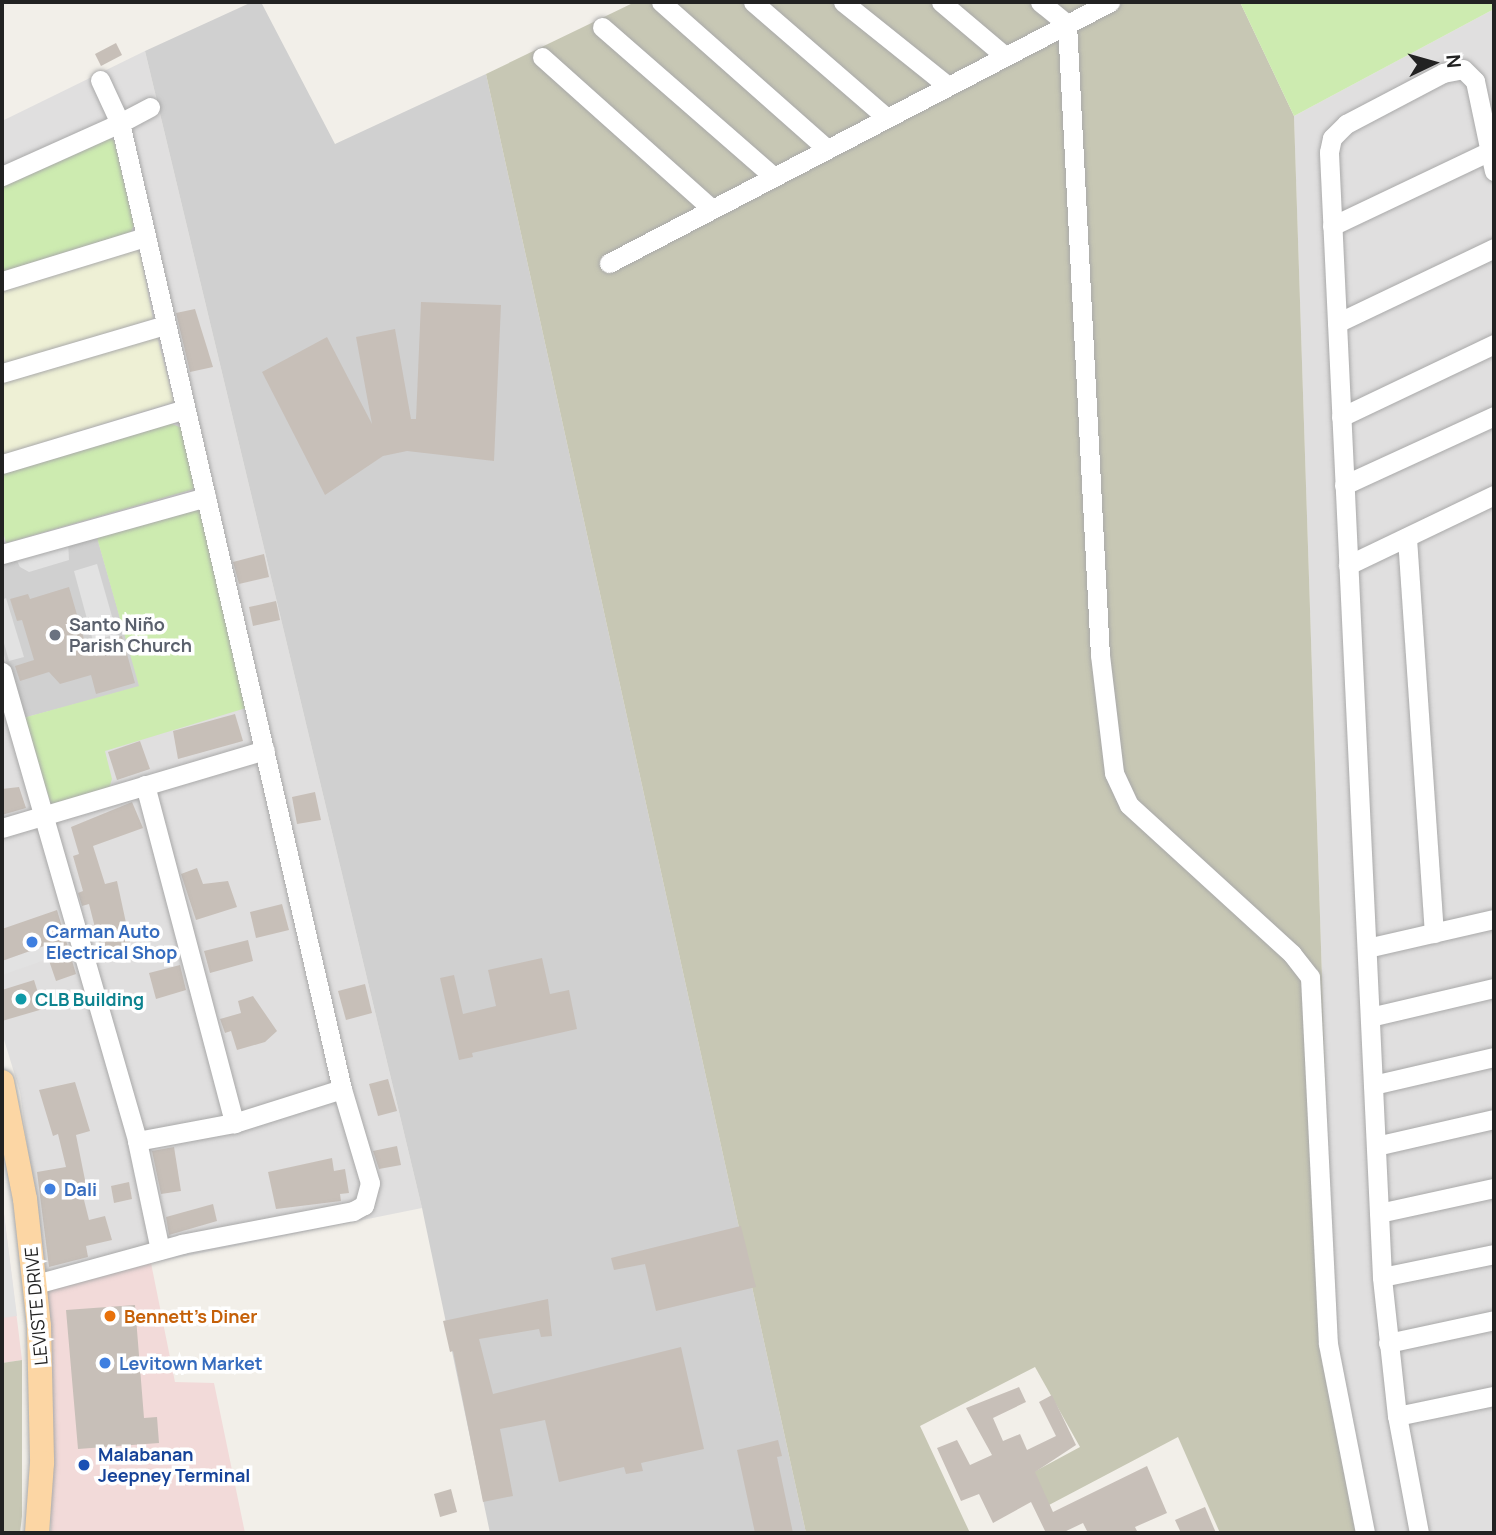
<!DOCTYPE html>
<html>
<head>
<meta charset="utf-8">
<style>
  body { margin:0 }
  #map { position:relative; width:1496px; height:1535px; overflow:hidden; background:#f2efe9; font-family:Manrope,sans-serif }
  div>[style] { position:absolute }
  .residential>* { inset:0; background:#e0dfdf }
  .commercial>* { inset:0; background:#f2dad9 }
  .religious>* { inset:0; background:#d0d0d0 }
  .construction>* { inset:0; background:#c7c7b4 }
  .farmland>* { inset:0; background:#eef0d5 }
  .grass>* { inset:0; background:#cdebb0 }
  .parking>* { inset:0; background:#e2e2e2 }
  .building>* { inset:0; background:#c7bfb8 }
  .roads { filter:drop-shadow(0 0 2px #a9a9a9) drop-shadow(0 0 2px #a9a9a9) }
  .minor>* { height:19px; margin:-9.5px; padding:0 9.5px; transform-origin:9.5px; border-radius:9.5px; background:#fff }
  .major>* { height:24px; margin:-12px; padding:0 12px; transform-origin:12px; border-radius:12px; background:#fcd6a4 }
  .dots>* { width:19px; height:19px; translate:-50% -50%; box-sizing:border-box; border:4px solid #fff; border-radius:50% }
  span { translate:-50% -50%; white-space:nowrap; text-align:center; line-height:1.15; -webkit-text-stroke:7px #fff; paint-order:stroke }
  .worship-label { font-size:18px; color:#5b616d; font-weight:700 }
  .left { translate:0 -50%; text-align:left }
  .shop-label { font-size:18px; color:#366cbe; font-weight:700 }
  .culture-label { font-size:18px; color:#0d838f; font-weight:700 }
  .street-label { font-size:18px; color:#222 }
  .food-label { font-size:18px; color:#c56008; font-weight:700 }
  .transit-label { font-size:18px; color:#164399; font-weight:700 }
  .frame { position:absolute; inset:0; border:4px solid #222; pointer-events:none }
  .north { position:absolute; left:1398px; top:28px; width:70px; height:70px; -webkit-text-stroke:5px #fff; paint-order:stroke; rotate:85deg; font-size:19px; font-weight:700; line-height:28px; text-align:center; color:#222 }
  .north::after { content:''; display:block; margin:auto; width:24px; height:32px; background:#222; clip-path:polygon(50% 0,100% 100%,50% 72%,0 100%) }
</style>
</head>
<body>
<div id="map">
  <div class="residential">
    <i style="clip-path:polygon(1494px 9px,1494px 1533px,1369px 1533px,1334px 1347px,1294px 116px)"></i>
    <i style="clip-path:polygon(145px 51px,422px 1208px,151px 1263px,47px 1291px,20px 1092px,2px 1033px,2px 121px)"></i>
  </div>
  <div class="commercial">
    <i style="clip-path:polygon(2px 1198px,22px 1360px,2px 1363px)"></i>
    <i style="clip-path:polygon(151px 1263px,175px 1382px,214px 1383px,245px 1533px,51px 1533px,47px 1291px)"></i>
  </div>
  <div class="religious">
    <i style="clip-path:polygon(252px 2px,261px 2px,335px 144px,486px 74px,806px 1533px,490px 1533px,422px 1208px,145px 51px)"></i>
    <i style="clip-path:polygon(96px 534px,140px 687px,23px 718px,2px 648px,2px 562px)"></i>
  </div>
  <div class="construction">
    <i style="clip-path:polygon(635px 2px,1240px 2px,1294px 116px,1334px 1347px,1369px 1533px,1220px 1533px,1178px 1437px,1049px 1505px,1030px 1474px,1080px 1447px,1035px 1367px,920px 1426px,970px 1533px,806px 1533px,486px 74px)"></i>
    <i style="clip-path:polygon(22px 1360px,22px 1516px,20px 1533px,2px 1533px,2px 1363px)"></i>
  </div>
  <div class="farmland">
    <i style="clip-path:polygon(136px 249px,140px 252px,153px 319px,2px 366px,2px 288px)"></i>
    <i style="clip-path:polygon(157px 336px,174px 402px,2px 455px,2px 380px)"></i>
  </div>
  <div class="grass">
    <i style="clip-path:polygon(1240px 2px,1494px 2px,1494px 9px,1294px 116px)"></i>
    <i style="clip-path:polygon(109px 138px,114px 140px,134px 225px,131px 232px,2px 273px,2px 186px)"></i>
    <i style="clip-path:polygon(170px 423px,184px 429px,194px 489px,6px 543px,2px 527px,2px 472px)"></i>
    <i style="clip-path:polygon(186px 508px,200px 509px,246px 708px,105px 751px,112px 779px,109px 788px,51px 804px,23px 718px,139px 686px,96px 534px)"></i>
  </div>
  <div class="parking">
    <i style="clip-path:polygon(68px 542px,69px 560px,29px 572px,20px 567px,15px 557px)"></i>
    <i style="clip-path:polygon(97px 564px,117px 634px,93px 641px,74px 571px)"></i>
    <i style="clip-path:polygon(6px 598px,24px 657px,9px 661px,2px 636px,2px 600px)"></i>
    <i style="clip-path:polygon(44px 946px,48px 959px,2px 975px,2px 961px)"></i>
    <i style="clip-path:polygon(2px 1198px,17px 1316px,2px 1318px)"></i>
  </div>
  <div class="building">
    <i style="clip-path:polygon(116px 43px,122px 55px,101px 66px,95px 54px)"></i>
    <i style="clip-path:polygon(421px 302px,501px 305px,494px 461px,407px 451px,383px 456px,325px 495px,262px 372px,327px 337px,372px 424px,356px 337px,395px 329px,411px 419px,416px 419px)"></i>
    <i style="clip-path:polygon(195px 309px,213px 367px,190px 372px,176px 313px)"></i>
    <i style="clip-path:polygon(264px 554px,269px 577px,239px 584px,233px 562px)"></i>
    <i style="clip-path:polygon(69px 587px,86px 646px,122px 636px,135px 683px,96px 694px,91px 675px,60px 684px,49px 672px,20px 681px,15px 666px,34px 660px,22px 620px,17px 621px,10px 599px,28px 594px,30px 599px)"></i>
    <i style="clip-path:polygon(276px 601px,280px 620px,253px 626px,249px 607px)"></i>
    <i style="clip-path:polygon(235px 714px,243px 741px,178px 759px,173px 731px)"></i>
    <i style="clip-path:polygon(140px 741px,150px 769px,117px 780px,108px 752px)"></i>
    <i style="clip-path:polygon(19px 787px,26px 808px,2px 815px,2px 789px)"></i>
    <i style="clip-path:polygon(315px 792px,321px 820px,297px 824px,292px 797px)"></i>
    <i style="clip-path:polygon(132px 802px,143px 828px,93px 846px,105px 884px,117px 881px,131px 946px,102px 955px,89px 904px,82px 906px,78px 893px,83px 891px,73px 856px,79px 854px,71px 827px)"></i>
    <i style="clip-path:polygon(197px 868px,203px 884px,228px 881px,237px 907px,196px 920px,181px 874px)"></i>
    <i style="clip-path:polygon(282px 904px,289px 930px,256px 938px,250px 912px)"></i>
    <i style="clip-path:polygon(57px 910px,76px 974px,56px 981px,44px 946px,2px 961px,2px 929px)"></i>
    <i style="clip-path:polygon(248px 940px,253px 961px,210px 973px,204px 951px)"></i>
    <i style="clip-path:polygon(542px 958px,550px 994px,569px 990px,577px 1029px,472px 1053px,473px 1057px,459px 1060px,440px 978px,454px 975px,463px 1014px,496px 1006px,488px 970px)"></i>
    <i style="clip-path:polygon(180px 965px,186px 990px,156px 999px,149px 973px)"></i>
    <i style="clip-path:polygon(34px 980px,43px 1009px,2px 1021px,2px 990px)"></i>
    <i style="clip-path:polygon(365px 984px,372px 1013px,346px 1020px,338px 991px)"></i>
    <i style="clip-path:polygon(253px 996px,277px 1031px,265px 1042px,237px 1050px,231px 1031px,225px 1033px,220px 1019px,241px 1013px,238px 1001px)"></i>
    <i style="clip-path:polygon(388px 1079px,397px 1111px,378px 1116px,369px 1084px)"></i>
    <i style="clip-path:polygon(75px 1082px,90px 1131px,76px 1135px,88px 1195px,83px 1196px,89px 1220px,105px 1216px,112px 1240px,86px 1246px,88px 1257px,49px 1267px,37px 1172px,66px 1167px,58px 1134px,53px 1136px,39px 1090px)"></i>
    <i style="clip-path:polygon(397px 1146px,401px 1165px,379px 1169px,373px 1151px)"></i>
    <i style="clip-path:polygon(174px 1147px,181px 1191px,161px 1194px,152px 1151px)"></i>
    <i style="clip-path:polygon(332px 1158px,334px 1171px,345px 1169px,349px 1193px,340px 1194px,341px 1201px,276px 1209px,268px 1172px)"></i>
    <i style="clip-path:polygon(129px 1182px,132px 1199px,114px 1203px,111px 1186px)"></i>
    <i style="clip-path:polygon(213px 1204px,217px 1221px,169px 1235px,166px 1217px)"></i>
    <i style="clip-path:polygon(741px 1226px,756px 1287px,656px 1311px,645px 1264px,614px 1270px,611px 1258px)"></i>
    <i style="clip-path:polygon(548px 1299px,552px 1336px,541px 1337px,539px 1329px,479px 1339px,493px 1394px,681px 1347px,704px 1449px,641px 1463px,643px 1471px,626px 1474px,624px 1467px,559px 1482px,545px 1420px,500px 1429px,513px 1496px,483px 1502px,453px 1351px,450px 1352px,443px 1321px)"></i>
    <i style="clip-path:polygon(135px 1305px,144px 1418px,157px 1417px,159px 1443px,78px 1449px,66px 1310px)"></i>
    <i style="clip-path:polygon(1019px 1387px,1026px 1402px,993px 1418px,1003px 1441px,1020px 1434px,1027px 1450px,1056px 1436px,1039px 1402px,1052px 1395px,1076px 1445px,1035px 1472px,1053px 1512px,1147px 1466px,1167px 1513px,1135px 1527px,1138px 1533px,1088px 1533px,1083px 1523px,1062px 1533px,1046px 1533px,1031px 1502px,993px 1523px,979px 1494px,961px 1501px,937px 1448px,957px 1440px,970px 1465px,992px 1455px,966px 1408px)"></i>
    <i style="clip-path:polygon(778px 1440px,782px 1456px,777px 1457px,793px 1533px,755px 1533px,737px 1450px)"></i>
    <i style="clip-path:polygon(451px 1489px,457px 1512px,440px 1517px,434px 1494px)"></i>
    <i style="clip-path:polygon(1205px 1507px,1216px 1533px,1181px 1533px,1175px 1520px)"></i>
  </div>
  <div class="roads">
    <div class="minor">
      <i style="left:661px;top:2px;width:222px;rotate:41.5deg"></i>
      <i style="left:753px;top:2px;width:177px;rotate:40.9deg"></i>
      <i style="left:843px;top:2px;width:134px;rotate:38.7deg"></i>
      <i style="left:941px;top:2px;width:84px;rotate:40.2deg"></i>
      <i style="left:1040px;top:2px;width:35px;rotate:39deg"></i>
      <i style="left:1067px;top:24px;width:632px;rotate:87.01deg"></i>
      <i style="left:1100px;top:655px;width:119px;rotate:83.2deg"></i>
      <i style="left:1114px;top:773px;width:35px;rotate:65deg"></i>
      <i style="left:1129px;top:805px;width:221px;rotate:42.4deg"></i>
      <i style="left:1292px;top:954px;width:29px;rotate:52deg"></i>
      <i style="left:1310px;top:977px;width:367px;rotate:87.2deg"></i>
      <i style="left:1328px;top:1344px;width:193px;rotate:78.9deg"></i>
      <i style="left:602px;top:27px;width:228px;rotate:41.1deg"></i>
      <i style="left:542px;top:57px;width:228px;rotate:41.8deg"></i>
      <i style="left:100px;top:80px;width:47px;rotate:65.1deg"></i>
      <i style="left:120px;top:123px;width:34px;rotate:-28deg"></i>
      <i style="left:2px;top:176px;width:129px;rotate:-24.2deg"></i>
      <i style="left:120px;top:123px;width:991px;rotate:77.06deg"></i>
      <i style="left:342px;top:1089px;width:98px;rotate:73.4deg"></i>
      <i style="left:370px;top:1183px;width:23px;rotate:105deg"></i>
      <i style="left:364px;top:1205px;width:13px;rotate:151deg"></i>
      <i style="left:353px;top:1211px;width:174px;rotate:169.1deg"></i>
      <i style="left:182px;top:1244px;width:151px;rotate:164.7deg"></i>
      <i style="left:1332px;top:226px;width:175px;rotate:-25.4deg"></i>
      <i style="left:609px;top:263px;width:565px;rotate:-27.52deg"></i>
      <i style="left:2px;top:281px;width:150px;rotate:-17.1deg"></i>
      <i style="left:1337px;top:323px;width:174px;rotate:-25.5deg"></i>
      <i style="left:2px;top:373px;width:170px;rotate:-16.4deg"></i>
      <i style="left:1341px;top:417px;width:170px;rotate:-25.5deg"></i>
      <i style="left:2px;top:464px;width:191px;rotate:-16.7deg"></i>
      <i style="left:1344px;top:485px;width:165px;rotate:-24.7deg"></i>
      <i style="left:1407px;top:538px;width:396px;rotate:86.1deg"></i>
      <i style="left:2px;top:554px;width:212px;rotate:-15.6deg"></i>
      <i style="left:1348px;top:565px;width:162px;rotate:-25.6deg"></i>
      <i style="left:2px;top:672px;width:488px;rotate:73.9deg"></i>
      <i style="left:137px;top:1141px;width:111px;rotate:78.1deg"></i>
      <i style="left:145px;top:785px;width:350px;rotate:75.2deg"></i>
      <i style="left:2px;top:828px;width:274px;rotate:-16.5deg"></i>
      <i style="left:1367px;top:948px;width:130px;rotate:-12.9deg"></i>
      <i style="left:1370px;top:1017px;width:127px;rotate:-13.2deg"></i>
      <i style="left:1373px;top:1085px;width:124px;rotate:-13deg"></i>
      <i style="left:137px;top:1141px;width:99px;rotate:-10.5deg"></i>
      <i style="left:234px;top:1123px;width:113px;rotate:-17.5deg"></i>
      <i style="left:1376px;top:1146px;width:121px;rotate:-12.9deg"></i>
      <i style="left:1379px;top:1213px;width:118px;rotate:-12.3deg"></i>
      <i style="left:1382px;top:1277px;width:114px;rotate:-11.6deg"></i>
      <i style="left:1388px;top:1343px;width:108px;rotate:-12.2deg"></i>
      <i style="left:1397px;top:1416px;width:99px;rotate:-11.7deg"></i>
      <i style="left:1419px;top:1533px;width:119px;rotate:-100.6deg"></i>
      <i style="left:1397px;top:1416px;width:140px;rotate:-96.2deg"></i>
      <i style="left:1382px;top:1277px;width:1126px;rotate:-92.7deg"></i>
      <i style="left:1329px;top:152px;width:14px;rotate:-78deg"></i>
      <i style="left:1332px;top:138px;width:20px;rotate:-45deg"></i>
      <i style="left:1346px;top:124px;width:110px;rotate:-27.7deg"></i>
      <i style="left:1443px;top:73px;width:20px;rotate:-11deg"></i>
      <i style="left:1463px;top:69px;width:17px;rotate:45deg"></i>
      <i style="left:1475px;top:81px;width:92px;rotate:78.1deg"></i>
    </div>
    <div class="major">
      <i style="left:2px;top:1082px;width:119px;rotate:78.9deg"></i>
      <i style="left:25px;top:1199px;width:128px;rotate:83.7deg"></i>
      <i style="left:39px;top:1326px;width:137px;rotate:88.7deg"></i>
      <i style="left:42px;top:1463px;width:70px;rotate:94.1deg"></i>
    </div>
  </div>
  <div class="dots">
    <i style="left:55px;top:635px;background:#6b7280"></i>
    <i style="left:32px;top:942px;background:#3f7fe0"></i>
    <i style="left:21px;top:999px;background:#0f9aa8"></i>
    <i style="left:50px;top:1189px;background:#3f7fe0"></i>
    <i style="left:110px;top:1316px;background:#e8710a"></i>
    <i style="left:105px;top:1363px;background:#3f7fe0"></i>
    <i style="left:84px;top:1465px;background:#1a4fb4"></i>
  </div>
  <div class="worship-label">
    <span class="left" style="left:69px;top:635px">Santo Niño<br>Parish Church</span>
  </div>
  <div class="shop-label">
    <span class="left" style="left:46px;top:942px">Carman Auto<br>Electrical Shop</span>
    <span class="left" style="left:64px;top:1189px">Dali</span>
    <span class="left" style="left:119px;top:1363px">Levitown Market</span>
  </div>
  <div class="culture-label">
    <span class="left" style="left:35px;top:999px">CLB Building</span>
  </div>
  <div class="street-label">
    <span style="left:36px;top:1306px;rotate:-95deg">LEVISTE DRIVE</span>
  </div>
  <div class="food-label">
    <span class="left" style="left:124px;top:1316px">Bennett's Diner</span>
  </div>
  <div class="transit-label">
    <span class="left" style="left:98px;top:1465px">Malabanan<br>Jeepney Terminal</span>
  </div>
  <div class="frame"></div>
  <div class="north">N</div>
</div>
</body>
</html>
